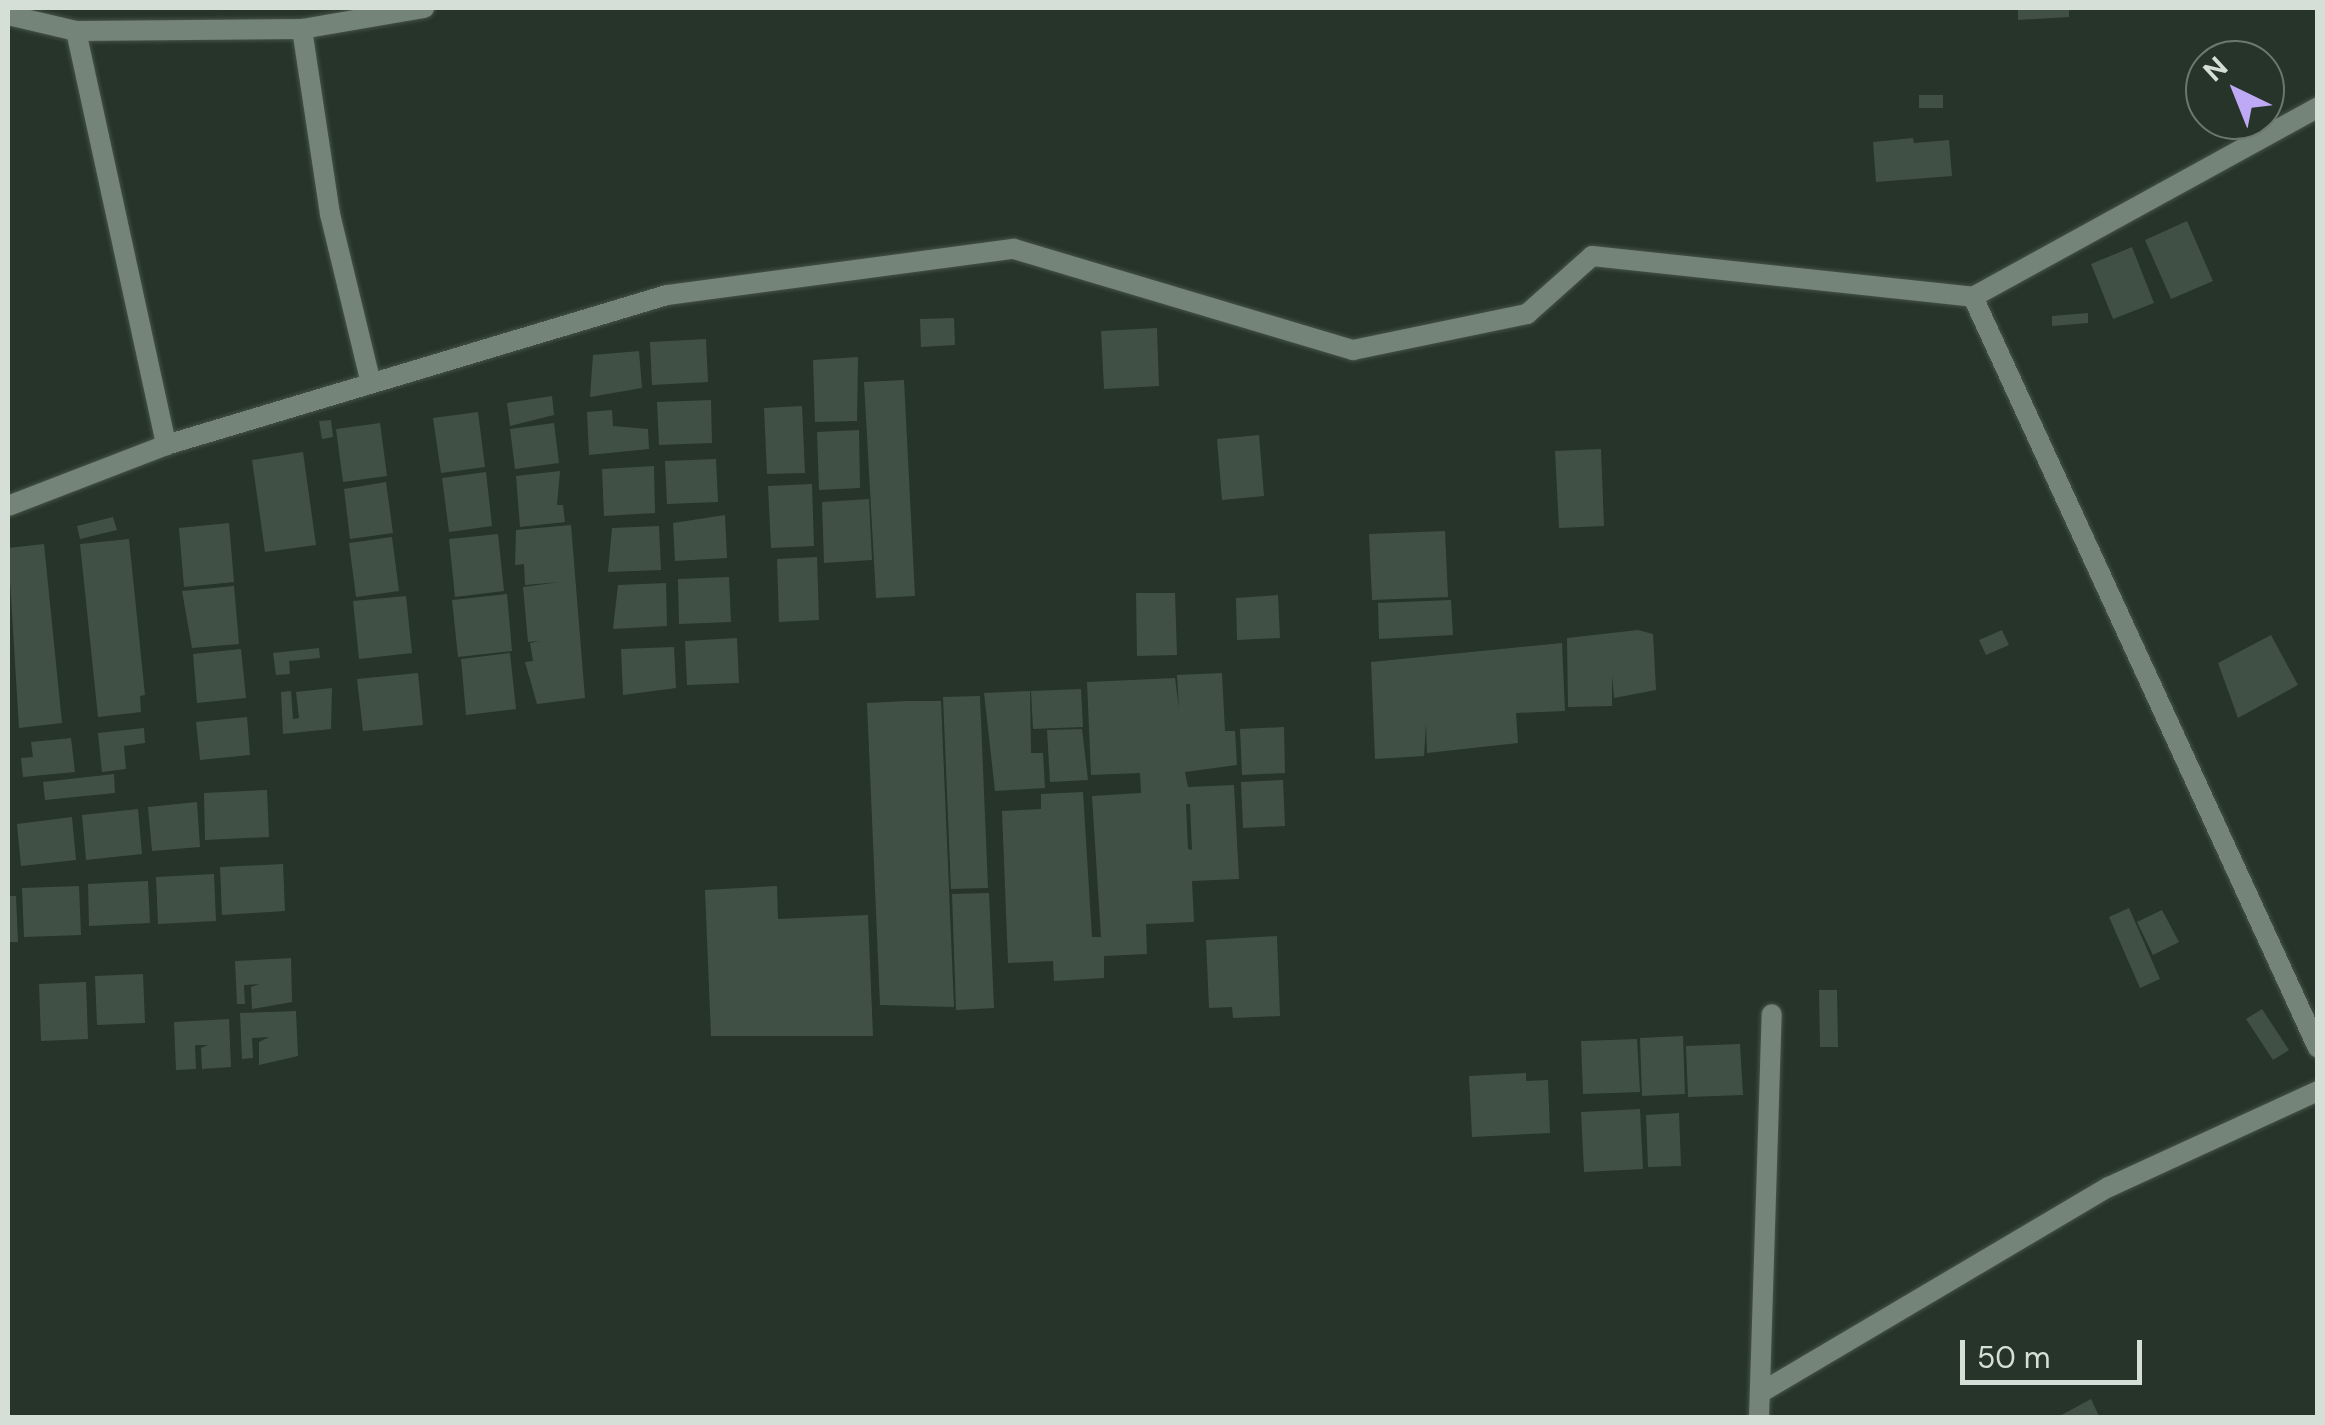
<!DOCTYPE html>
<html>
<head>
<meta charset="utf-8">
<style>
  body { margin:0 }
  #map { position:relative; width:2325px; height:1425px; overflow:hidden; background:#263429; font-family:"DM Sans",sans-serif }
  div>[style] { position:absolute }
  .building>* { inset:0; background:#415045 }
  .roads { filter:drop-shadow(0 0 2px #465249) drop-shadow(0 0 2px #465249) }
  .minor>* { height:20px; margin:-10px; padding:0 10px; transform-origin:10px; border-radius:10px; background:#748478 }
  span { translate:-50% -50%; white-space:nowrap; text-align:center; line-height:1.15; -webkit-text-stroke:10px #263429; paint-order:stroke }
  .frame { position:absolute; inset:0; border:10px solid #d5ded7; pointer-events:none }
  .north { position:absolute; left:2185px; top:40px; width:100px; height:100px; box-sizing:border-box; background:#263429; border:2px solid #6c786f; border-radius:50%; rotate:317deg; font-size:28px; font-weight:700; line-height:40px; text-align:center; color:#d5ded7 }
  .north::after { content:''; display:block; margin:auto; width:35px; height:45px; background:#bea9f5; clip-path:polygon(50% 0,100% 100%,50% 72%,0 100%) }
  .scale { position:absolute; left:1960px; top:1340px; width:182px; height:45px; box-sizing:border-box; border:5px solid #d5ded7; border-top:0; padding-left:12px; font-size:30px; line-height:35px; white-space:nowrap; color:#d5ded7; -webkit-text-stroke:8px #263429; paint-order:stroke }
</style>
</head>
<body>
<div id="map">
  <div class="building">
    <i style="clip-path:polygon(2018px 8px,2069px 8px,2069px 17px,2018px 20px)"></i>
    <i style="clip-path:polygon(1919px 95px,1943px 95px,1943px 108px,1919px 108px)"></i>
    <i style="clip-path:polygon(1913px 138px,1914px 143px,1949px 140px,1952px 176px,1876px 182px,1873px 142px)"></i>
    <i style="clip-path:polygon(2187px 221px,2213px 281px,2171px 299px,2145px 240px)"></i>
    <i style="clip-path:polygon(2132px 247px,2154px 303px,2113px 319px,2091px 264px)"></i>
    <i style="clip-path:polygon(2088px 313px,2088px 323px,2052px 326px,2052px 316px)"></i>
    <i style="clip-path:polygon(954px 318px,955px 345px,921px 347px,920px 319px)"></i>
    <i style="clip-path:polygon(1157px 328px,1159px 386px,1104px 389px,1101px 331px)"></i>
    <i style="clip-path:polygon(706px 339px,708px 382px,652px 385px,650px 342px)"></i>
    <i style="clip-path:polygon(639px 351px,642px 388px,590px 397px,593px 355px)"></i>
    <i style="clip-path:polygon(858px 357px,857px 421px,815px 422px,813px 360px)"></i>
    <i style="clip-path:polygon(904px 380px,915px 596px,876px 598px,864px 382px)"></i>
    <i style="clip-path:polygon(552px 396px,554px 415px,510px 426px,507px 403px)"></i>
    <i style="clip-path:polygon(711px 400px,712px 443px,659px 445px,657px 402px)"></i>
    <i style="clip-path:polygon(802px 406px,805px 473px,767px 474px,764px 408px)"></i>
    <i style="clip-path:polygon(612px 410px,613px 426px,648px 429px,649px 449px,589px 455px,587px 412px)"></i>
    <i style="clip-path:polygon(478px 412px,485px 467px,441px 473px,433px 418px)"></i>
    <i style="clip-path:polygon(331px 420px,333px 437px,322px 439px,319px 421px)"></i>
    <i style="clip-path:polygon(380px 423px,387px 476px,343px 482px,336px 429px)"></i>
    <i style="clip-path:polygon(554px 423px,559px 463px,515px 469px,510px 429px)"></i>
    <i style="clip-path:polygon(859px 430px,860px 488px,819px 490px,817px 432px)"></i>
    <i style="clip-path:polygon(1259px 435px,1264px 496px,1222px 500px,1217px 439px)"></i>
    <i style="clip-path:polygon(1601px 449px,1604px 526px,1559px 528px,1555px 451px)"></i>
    <i style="clip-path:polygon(303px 452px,316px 545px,265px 552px,252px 460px)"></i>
    <i style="clip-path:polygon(716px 459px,718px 502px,667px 504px,665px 461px)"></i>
    <i style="clip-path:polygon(654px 466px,655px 513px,604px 516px,602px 469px)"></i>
    <i style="clip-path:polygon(560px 471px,557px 505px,563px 505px,565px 522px,520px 527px,516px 476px)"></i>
    <i style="clip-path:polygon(486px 472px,492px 526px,449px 532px,442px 478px)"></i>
    <i style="clip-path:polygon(386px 482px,393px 533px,350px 539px,344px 489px)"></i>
    <i style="clip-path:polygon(812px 484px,814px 546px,771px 548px,768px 486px)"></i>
    <i style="clip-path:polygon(869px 499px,872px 560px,824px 563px,822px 502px)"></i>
    <i style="clip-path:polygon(725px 515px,727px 558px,675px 561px,673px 523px)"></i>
    <i style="clip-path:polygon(113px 517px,117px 530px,80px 539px,77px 526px)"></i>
    <i style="clip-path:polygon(229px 523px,234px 582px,184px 587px,179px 528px)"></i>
    <i style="clip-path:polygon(571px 525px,585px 698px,537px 704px,525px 662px,533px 661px,530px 643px,540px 641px,528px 642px,523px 587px,560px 582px,525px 585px,524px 564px,515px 565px,516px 530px)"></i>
    <i style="clip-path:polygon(659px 526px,661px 570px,608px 572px,612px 528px)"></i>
    <i style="clip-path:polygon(1445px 531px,1448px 597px,1372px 600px,1369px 534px)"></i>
    <i style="clip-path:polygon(498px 534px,504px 591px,455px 597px,449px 539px)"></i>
    <i style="clip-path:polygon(392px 537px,399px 591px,356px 597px,349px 543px)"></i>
    <i style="clip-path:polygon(129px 539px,145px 695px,140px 696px,141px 712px,98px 717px,80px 544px)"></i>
    <i style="clip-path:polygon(44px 544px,62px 723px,19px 728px,8px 548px)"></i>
    <i style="clip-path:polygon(817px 557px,819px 620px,779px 622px,777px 559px)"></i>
    <i style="clip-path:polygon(729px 577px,731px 622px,679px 624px,678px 579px)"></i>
    <i style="clip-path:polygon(666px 583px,667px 626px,613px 629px,618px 585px)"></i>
    <i style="clip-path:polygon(234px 586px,239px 644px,192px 648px,182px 591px)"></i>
    <i style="clip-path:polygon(1136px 593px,1175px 593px,1177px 655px,1137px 656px)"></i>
    <i style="clip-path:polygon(507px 594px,512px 651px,458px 657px,452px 600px)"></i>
    <i style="clip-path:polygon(1278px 595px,1280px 638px,1237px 640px,1236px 598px)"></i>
    <i style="clip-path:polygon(406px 596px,412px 653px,359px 659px,353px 601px)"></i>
    <i style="clip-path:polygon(1451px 600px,1453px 635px,1379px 639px,1378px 603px)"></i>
    <i style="clip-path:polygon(1638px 630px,1653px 634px,1656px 690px,1614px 698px,1612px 675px,1612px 706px,1568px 707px,1567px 638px)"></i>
    <i style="clip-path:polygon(2002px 630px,2009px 645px,1986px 655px,1979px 640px)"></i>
    <i style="clip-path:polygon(2271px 635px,2298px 685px,2238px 718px,2218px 663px)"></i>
    <i style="clip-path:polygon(737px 638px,739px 683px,687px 685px,685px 641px)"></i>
    <i style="clip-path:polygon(1562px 643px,1565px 711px,1516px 713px,1518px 743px,1427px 753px,1426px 724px,1424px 756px,1375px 759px,1371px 662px)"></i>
    <i style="clip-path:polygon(674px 647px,676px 688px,623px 695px,621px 649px)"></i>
    <i style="clip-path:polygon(319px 648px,320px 658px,289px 661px,290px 674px,276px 675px,273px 653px)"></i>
    <i style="clip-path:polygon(241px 649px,246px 698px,197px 703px,193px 654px)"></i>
    <i style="clip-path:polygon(510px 653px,516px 709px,466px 715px,461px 659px)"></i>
    <i style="clip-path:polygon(418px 673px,423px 725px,363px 731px,357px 679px)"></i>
    <i style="clip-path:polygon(evenodd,1222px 673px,1225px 731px,1235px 731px,1237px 765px,1185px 772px,1188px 787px,1234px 785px,1239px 879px,1192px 881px,1194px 922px,1146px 924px,1147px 954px,1104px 956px,1104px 978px,1054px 981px,1053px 961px,1008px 963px,1002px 811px,1041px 809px,1041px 794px,1083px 792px,1092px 937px,1101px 937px,1092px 796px,1141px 793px,1140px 773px,1091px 775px,1087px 682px,1175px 678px,1179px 708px,1177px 675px,1222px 673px,1186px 804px,1190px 804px,1192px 850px,1188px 849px,1186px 804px)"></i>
    <i style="clip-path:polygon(332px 688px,331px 729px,283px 734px,281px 692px,291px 691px,293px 719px,299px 718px,296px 692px)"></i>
    <i style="clip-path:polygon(1081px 689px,1083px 727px,1033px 729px,1031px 691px)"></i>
    <i style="clip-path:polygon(1030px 691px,1031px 753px,1043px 753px,1045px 788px,995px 791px,984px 693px)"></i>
    <i style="clip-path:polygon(980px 696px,988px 888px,951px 889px,943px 697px)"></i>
    <i style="clip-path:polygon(907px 701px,941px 701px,954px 1007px,880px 1005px,867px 703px)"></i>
    <i style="clip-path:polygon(247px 717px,250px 755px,200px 760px,196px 722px)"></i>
    <i style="clip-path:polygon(1284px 727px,1285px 773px,1242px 775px,1240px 729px)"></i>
    <i style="clip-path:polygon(144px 728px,145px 743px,124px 746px,126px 769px,102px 772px,98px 733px)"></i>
    <i style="clip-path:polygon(1082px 729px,1088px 780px,1050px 782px,1047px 730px)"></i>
    <i style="clip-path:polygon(71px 738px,75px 772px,23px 777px,21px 758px,33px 757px,31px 742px)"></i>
    <i style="clip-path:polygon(114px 774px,115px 793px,45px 800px,43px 782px)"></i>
    <i style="clip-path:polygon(1283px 780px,1285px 826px,1243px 828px,1241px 782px)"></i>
    <i style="clip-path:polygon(267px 790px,269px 837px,205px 840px,204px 793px)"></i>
    <i style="clip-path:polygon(197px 802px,200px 847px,152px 851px,148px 807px)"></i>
    <i style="clip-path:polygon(138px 809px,142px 854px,86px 860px,82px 815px)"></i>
    <i style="clip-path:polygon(72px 817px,76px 860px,21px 866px,17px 824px)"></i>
    <i style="clip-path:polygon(283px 864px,285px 911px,222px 915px,220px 867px)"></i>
    <i style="clip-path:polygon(214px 874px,216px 921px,158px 924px,156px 877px)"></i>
    <i style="clip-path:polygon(148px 881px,150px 923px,89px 926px,88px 884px)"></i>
    <i style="clip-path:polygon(79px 886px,81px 935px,24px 937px,22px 888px)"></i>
    <i style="clip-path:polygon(777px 886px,778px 919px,868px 915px,873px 1036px,711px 1036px,705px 890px)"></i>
    <i style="clip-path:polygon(989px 893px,994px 1008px,956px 1010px,952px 894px)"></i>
    <i style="clip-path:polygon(8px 896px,16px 896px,18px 942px,8px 942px)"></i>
    <i style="clip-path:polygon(2129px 908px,2160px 979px,2140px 988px,2109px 917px)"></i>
    <i style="clip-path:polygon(2162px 910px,2179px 942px,2153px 955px,2137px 922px)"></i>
    <i style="clip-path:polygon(1277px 936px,1280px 1016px,1233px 1018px,1232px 1007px,1209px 1008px,1206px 940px)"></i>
    <i style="clip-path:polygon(291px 958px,292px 1002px,252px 1009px,251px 987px,260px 984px,244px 985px,245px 1004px,237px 1004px,235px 961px)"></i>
    <i style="clip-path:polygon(143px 974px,145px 1023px,97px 1025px,95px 976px)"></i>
    <i style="clip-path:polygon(86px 982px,88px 1039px,41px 1041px,39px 984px)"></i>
    <i style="clip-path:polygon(1819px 990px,1837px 990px,1838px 1047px,1820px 1047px)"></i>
    <i style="clip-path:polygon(2262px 1009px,2289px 1050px,2273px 1060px,2246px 1019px)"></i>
    <i style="clip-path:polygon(296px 1011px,298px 1056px,259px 1065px,259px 1042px,269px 1037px,252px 1038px,253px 1058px,242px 1059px,240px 1013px)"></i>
    <i style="clip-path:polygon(229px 1019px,231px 1067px,202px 1069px,201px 1048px,208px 1045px,195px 1045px,196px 1069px,176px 1070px,174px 1022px)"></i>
    <i style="clip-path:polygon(1683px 1036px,1685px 1094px,1642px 1096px,1640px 1038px)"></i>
    <i style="clip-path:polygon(1637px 1039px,1640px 1092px,1583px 1094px,1581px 1041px)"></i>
    <i style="clip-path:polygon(1740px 1044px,1743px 1095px,1688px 1097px,1686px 1046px)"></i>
    <i style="clip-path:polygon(1526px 1073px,1526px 1081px,1548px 1080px,1550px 1133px,1472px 1137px,1469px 1076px)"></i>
    <i style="clip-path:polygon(1640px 1109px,1643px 1169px,1584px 1172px,1581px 1112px)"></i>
    <i style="clip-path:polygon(1679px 1113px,1681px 1166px,1648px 1167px,1646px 1115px)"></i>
    <i style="clip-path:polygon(2091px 1399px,2100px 1418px,2056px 1418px)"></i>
  </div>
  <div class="roads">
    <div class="minor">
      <i style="left:8px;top:15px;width:70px;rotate:13.2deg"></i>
      <i style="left:76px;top:31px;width:226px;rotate:-0.5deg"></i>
      <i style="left:302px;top:29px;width:124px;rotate:-9.8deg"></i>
      <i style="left:302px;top:29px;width:187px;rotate:81.4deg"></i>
      <i style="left:330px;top:214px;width:174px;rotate:76.4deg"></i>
      <i style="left:76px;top:31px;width:424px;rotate:77.7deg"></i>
      <i style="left:1973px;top:297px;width:826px;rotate:65.33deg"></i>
      <i style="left:8px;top:506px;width:169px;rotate:-21.1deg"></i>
      <i style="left:166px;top:445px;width:523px;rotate:-16.67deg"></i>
      <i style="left:667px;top:295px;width:350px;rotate:-7.6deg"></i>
      <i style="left:1014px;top:249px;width:354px;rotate:16.6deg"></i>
      <i style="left:1353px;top:350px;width:178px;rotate:-11.7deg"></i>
      <i style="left:1527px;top:314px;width:87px;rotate:-41.7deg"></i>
      <i style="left:1592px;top:256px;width:383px;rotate:6.1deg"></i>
      <i style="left:1973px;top:297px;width:394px;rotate:-28.8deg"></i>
      <i style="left:1760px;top:1393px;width:405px;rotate:-30.6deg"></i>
      <i style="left:2109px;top:1187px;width:230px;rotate:-24.7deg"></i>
      <i style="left:1759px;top:1418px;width:404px;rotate:-88.2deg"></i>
    </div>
  </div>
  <div class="frame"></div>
  <div class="north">N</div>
  <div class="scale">50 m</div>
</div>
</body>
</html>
